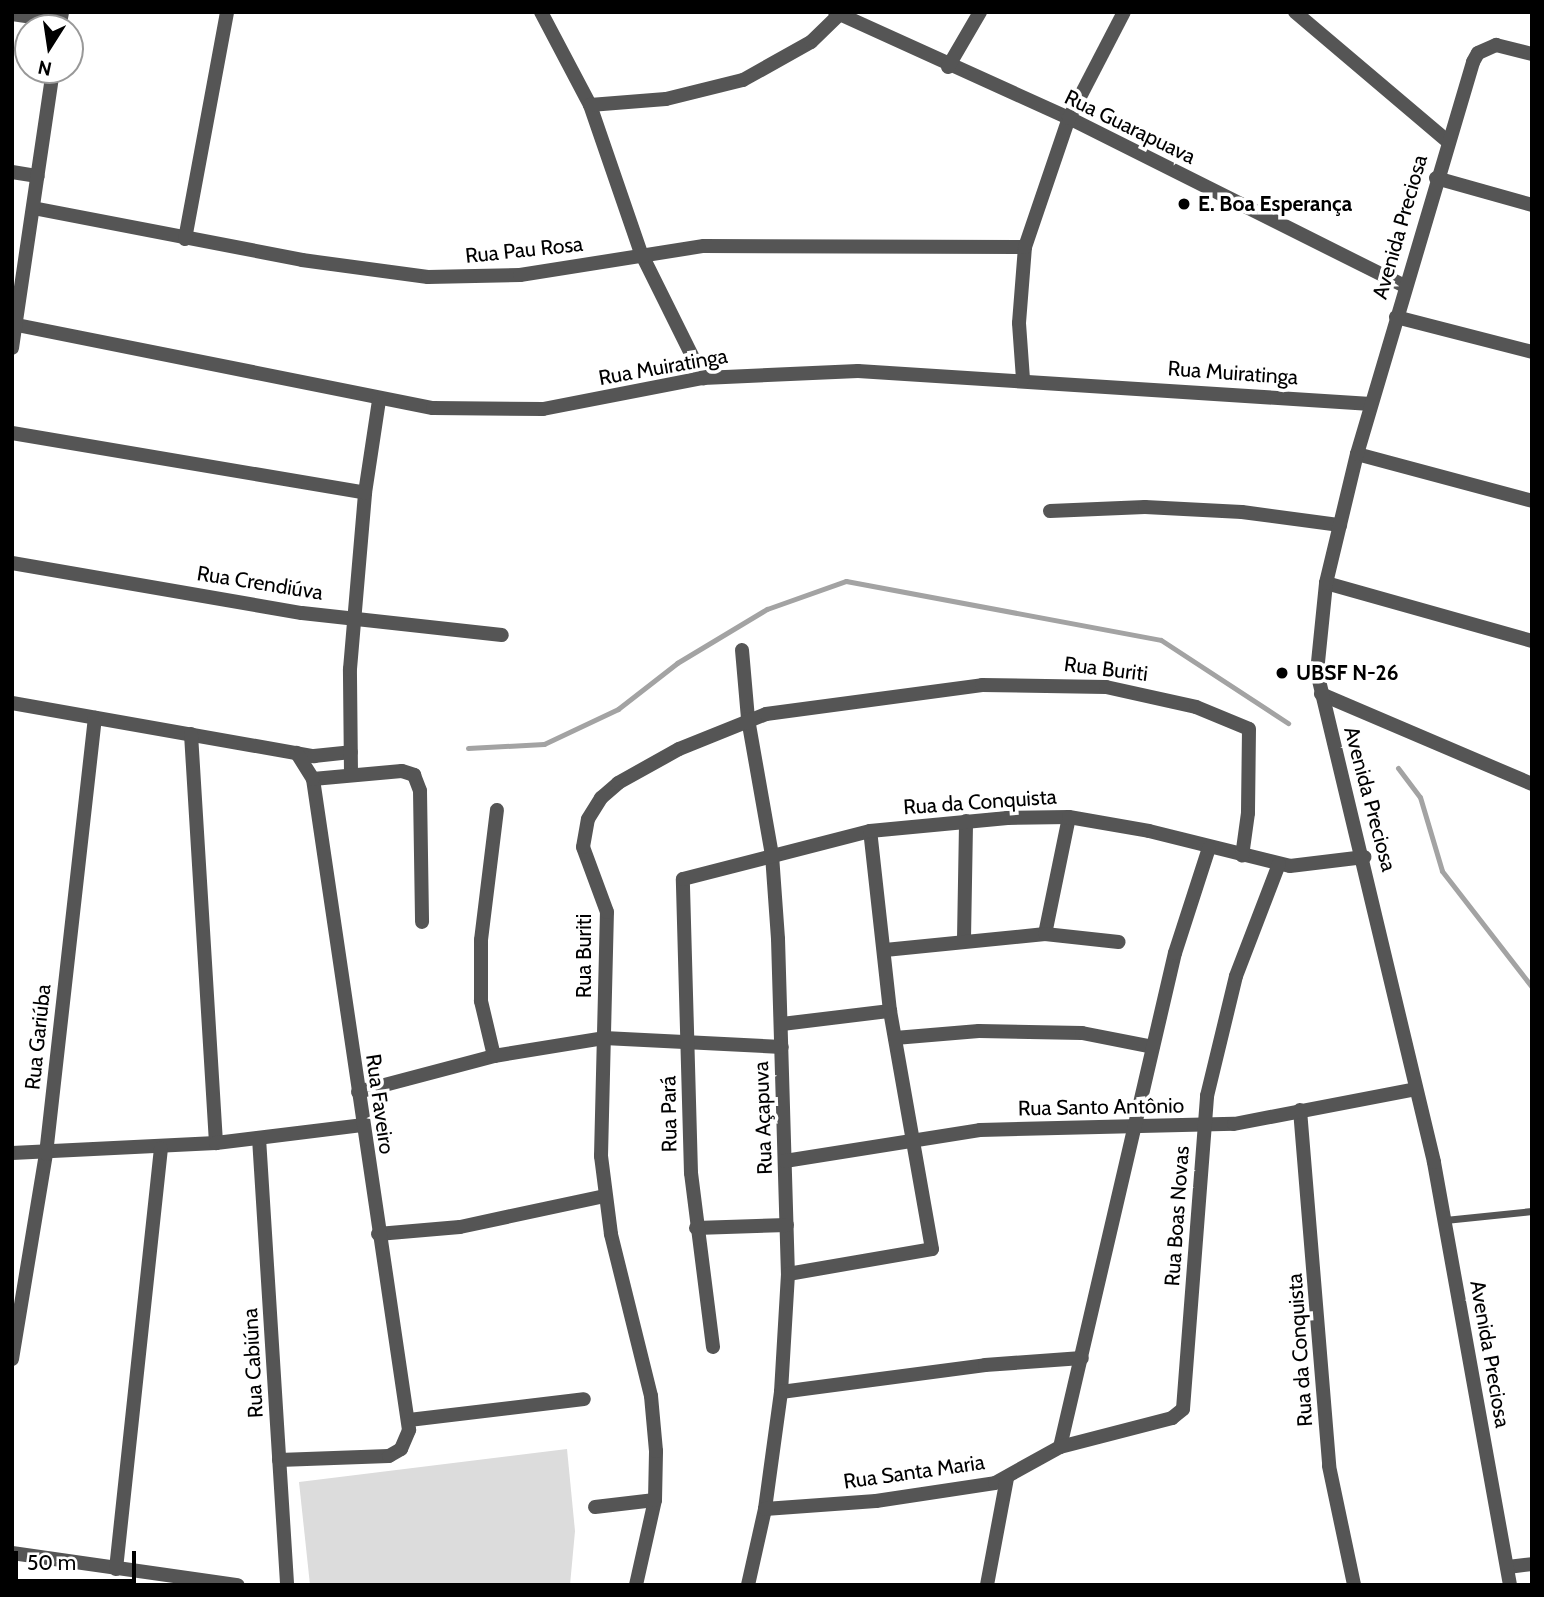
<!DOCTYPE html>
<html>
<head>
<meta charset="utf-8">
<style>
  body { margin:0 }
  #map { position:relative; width:1544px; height:1597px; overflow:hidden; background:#fff; font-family:Cabin,sans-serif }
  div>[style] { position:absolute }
  .green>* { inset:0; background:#dcdcdc }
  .stream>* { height:5px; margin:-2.5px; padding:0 2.5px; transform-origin:2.5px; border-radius:2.5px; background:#a3a3a3 }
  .service>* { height:7px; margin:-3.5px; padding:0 3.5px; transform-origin:3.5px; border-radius:3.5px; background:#555 }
  .minor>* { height:14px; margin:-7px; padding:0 7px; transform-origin:7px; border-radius:7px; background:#555 }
  .tertiary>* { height:14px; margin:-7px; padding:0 7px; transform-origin:7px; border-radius:7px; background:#555 }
  .dots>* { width:19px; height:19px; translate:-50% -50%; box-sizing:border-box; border:4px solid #fff; border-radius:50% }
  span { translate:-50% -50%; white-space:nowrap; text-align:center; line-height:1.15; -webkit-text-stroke:7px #fff; paint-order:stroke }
  .street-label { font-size:21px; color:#000 }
  .poi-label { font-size:21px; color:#000; font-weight:700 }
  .left { translate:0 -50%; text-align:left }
  .frame { position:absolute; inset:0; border:14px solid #000; pointer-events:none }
  .north { position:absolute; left:14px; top:14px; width:70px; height:70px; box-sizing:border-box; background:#fff; border:2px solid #999; border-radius:50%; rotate:192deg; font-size:19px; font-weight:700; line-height:28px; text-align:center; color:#000 }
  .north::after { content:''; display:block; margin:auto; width:24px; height:32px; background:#000; clip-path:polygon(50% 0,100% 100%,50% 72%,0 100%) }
  .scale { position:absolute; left:14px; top:1551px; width:122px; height:32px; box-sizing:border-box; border:4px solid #000; border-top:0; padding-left:9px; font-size:21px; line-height:24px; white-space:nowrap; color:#000; -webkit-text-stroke:5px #fff; paint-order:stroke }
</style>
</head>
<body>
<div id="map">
  <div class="green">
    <i style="clip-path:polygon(567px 1449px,575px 1531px,570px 1585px,310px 1585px,299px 1482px)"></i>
  </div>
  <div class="stream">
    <i style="left:468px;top:748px;width:76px;rotate:-3deg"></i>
    <i style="left:544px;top:744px;width:82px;rotate:-25.3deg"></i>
    <i style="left:618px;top:709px;width:75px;rotate:-37.9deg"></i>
    <i style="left:677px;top:663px;width:105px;rotate:-31deg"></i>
    <i style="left:767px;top:609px;width:84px;rotate:-19.5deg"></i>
    <i style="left:846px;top:581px;width:320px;rotate:10.6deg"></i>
    <i style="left:1161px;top:640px;width:152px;rotate:33.2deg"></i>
    <i style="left:1398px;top:768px;width:36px;rotate:53deg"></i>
    <i style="left:1420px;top:797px;width:77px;rotate:73.4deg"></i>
    <i style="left:1442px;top:871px;width:147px;rotate:52.2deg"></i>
  </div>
  <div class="service">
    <i style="left:1445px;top:1220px;width:87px;rotate:-5.9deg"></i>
  </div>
  <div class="minor">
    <i style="left:541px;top:12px;width:105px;rotate:62.2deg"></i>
    <i style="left:590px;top:105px;width:157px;rotate:71deg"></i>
    <i style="left:641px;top:253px;width:140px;rotate:63.6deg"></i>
    <i style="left:835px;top:12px;width:257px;rotate:24.4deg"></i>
    <i style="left:1069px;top:118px;width:376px;rotate:26.6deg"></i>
    <i style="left:1295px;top:12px;width:199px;rotate:40.3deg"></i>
    <i style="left:12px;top:14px;width:49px;rotate:8.3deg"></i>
    <i style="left:948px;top:67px;width:64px;rotate:-59.8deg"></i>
    <i style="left:590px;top:105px;width:76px;rotate:-4.5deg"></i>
    <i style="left:666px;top:99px;width:79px;rotate:-13.9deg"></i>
    <i style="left:743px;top:80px;width:78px;rotate:-29.2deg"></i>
    <i style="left:811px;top:42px;width:43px;rotate:-44.1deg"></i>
    <i style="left:12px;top:172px;width:26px;rotate:9deg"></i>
    <i style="left:1436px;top:178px;width:100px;rotate:15.7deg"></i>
    <i style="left:33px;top:208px;width:274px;rotate:10.9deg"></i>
    <i style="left:302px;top:260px;width:127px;rotate:7.7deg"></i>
    <i style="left:428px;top:277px;width:92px;rotate:-1.2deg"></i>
    <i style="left:520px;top:275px;width:186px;rotate:-9deg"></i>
    <i style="left:704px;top:246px;width:321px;rotate:0.2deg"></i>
    <i style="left:185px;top:239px;width:231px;rotate:-79.5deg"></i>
    <i style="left:1396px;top:317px;width:140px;rotate:14.4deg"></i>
    <i style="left:12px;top:324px;width:429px;rotate:11.3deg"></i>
    <i style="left:433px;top:408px;width:110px;rotate:0.5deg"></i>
    <i style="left:543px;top:409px;width:163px;rotate:-11deg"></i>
    <i style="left:703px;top:378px;width:155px;rotate:-2.6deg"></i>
    <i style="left:858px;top:371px;width:514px;rotate:3.68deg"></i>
    <i style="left:1023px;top:379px;width:56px;rotate:-94.1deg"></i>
    <i style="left:1019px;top:323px;width:76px;rotate:-85.5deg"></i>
    <i style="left:1025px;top:247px;width:136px;rotate:-71.2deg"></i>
    <i style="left:1069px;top:118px;width:119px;rotate:-62.6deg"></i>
    <i style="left:12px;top:433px;width:358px;rotate:9.6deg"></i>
    <i style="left:1357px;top:454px;width:181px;rotate:15deg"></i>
    <i style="left:1050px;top:511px;width:95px;rotate:-2.4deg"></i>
    <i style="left:1145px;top:507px;width:97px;rotate:3deg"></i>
    <i style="left:1242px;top:512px;width:99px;rotate:7.6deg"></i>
    <i style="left:12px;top:563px;width:294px;rotate:9.8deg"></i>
    <i style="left:302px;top:613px;width:201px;rotate:6.3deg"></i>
    <i style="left:1326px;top:583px;width:214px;rotate:15.7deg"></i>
    <i style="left:742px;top:650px;width:69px;rotate:85deg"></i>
    <i style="left:748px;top:719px;width:138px;rotate:80deg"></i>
    <i style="left:772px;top:855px;width:84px;rotate:85.9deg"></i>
    <i style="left:778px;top:939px;width:335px;rotate:88.3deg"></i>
    <i style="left:788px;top:1274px;width:118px;rotate:93.4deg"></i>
    <i style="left:781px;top:1392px;width:118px;rotate:97.8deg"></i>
    <i style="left:765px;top:1509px;width:78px;rotate:102.6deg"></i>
    <i style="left:1321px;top:694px;width:229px;rotate:23.1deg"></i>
    <i style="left:12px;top:703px;width:307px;rotate:10deg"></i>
    <i style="left:314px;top:756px;width:37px;rotate:-6deg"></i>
    <i style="left:191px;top:734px;width:410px;rotate:86.5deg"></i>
    <i style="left:351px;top:773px;width:104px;rotate:-90.6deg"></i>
    <i style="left:350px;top:669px;width:177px;rotate:-85.1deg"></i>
    <i style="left:365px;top:493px;width:94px;rotate:-81.4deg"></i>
    <i style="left:313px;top:779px;width:89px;rotate:-5.1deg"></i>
    <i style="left:402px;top:771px;width:13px;rotate:18deg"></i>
    <i style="left:414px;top:775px;width:17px;rotate:69deg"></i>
    <i style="left:420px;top:791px;width:131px;rotate:89.1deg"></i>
    <i style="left:1045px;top:934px;width:119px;rotate:-78.4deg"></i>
    <i style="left:964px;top:939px;width:118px;rotate:-89deg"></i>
    <i style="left:885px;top:950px;width:161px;rotate:-5.7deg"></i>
    <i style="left:1045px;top:934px;width:74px;rotate:6.2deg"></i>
    <i style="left:782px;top:1024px;width:109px;rotate:-6.9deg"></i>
    <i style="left:895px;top:1038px;width:84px;rotate:-4.8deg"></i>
    <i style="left:979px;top:1031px;width:103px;rotate:1.1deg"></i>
    <i style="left:1082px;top:1033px;width:72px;rotate:11.2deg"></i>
    <i style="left:494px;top:1056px;width:57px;rotate:-103.3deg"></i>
    <i style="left:481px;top:1001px;width:61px;rotate:-90deg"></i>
    <i style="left:481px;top:940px;width:131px;rotate:-83deg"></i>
    <i style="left:358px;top:1092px;width:141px;rotate:-14.8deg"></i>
    <i style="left:494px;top:1056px;width:111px;rotate:-9.3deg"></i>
    <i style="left:604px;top:1038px;width:178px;rotate:2.9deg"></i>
    <i style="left:1300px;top:1110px;width:357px;rotate:85.3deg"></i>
    <i style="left:1329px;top:1466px;width:122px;rotate:78.1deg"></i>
    <i style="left:259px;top:1138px;width:448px;rotate:86.4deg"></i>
    <i style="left:12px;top:1153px;width:204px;rotate:-2.8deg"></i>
    <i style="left:216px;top:1143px;width:147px;rotate:-7deg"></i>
    <i style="left:785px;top:1161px;width:197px;rotate:-9deg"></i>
    <i style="left:980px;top:1130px;width:254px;rotate:-1.4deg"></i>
    <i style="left:1234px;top:1124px;width:185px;rotate:-10.9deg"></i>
    <i style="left:696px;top:1228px;width:91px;rotate:-1.9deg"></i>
    <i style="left:378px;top:1234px;width:82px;rotate:-4.9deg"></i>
    <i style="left:460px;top:1227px;width:148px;rotate:-12.1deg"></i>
    <i style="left:788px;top:1274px;width:146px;rotate:-9.8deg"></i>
    <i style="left:932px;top:1249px;width:242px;rotate:-100deg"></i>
    <i style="left:890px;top:1011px;width:181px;rotate:-96.3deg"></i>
    <i style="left:713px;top:1347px;width:175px;rotate:-97.2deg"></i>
    <i style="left:691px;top:1173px;width:294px;rotate:-91.6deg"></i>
    <i style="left:683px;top:879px;width:193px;rotate:-14.4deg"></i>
    <i style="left:870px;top:831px;width:138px;rotate:-5.4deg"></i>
    <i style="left:1007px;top:818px;width:62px;rotate:-0.9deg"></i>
    <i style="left:1069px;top:817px;width:81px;rotate:9.9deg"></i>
    <i style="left:1149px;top:831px;width:145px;rotate:13.9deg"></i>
    <i style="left:1290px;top:866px;width:75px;rotate:-6.9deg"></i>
    <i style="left:12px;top:1359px;width:208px;rotate:-80.6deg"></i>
    <i style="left:46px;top:1154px;width:439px;rotate:-83.6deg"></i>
    <i style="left:781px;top:1392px;width:206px;rotate:-7.5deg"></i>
    <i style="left:985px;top:1365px;width:97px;rotate:-4.1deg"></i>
    <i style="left:409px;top:1420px;width:176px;rotate:-6.8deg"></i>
    <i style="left:1060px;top:1447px;width:507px;rotate:-76.9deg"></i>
    <i style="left:1175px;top:953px;width:110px;rotate:-72.1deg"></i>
    <i style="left:279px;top:1460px;width:110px;rotate:-2.1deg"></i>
    <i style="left:389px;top:1456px;width:14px;rotate:-30deg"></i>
    <i style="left:401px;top:1449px;width:21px;rotate:-67deg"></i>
    <i style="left:409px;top:1430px;width:658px;rotate:-98.39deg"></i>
    <i style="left:313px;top:779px;width:31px;rotate:-122deg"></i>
    <i style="left:595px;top:1507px;width:60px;rotate:-6.7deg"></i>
    <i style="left:765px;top:1509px;width:111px;rotate:-4.1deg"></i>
    <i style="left:876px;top:1501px;width:120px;rotate:-8.6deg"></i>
    <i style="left:995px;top:1483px;width:74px;rotate:-29deg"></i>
    <i style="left:1060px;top:1447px;width:116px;rotate:-14.5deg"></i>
    <i style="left:1172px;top:1418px;width:14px;rotate:-39deg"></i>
    <i style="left:1183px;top:1409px;width:314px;rotate:-85.6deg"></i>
    <i style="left:1207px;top:1096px;width:123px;rotate:-76.4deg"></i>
    <i style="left:1236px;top:976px;width:120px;rotate:-69deg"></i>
    <i style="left:12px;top:1553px;width:228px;rotate:8.1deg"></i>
    <i style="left:1508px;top:1567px;width:24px;rotate:-7deg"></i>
    <i style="left:116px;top:1569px;width:423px;rotate:-83.9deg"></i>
    <i style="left:636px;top:1585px;width:87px;rotate:-77.4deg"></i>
    <i style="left:655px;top:1500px;width:49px;rotate:-88.8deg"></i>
    <i style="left:656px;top:1451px;width:55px;rotate:-95.2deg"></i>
    <i style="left:651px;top:1396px;width:167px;rotate:-103.9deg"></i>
    <i style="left:611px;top:1234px;width:79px;rotate:-97.3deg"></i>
    <i style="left:601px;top:1156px;width:244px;rotate:-88.6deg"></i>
    <i style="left:607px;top:912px;width:69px;rotate:-110.3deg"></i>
    <i style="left:583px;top:847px;width:28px;rotate:-80deg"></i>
    <i style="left:588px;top:819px;width:25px;rotate:-58deg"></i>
    <i style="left:601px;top:798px;width:23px;rotate:-41deg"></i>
    <i style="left:618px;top:783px;width:70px;rotate:-29.1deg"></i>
    <i style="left:679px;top:749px;width:94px;rotate:-21.9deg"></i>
    <i style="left:766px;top:714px;width:218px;rotate:-7.6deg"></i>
    <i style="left:982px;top:685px;width:124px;rotate:0.9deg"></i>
    <i style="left:1106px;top:687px;width:92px;rotate:12.5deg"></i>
    <i style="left:1196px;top:707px;width:57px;rotate:22.5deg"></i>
    <i style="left:1249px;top:729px;width:84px;rotate:90.7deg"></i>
    <i style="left:1248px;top:813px;width:43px;rotate:97.9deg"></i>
    <i style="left:987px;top:1585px;width:109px;rotate:-79.4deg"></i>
    <i style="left:1510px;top:1585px;width:430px;rotate:-100.2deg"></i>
    <i style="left:1434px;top:1162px;width:504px;rotate:-103.43deg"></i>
    <i style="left:1317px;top:672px;width:89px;rotate:-84.2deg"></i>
    <i style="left:1326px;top:583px;width:133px;rotate:-76.5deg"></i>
    <i style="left:1357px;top:454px;width:409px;rotate:-73.5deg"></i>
    <i style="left:1473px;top:62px;width:10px;rotate:-61deg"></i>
    <i style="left:1478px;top:53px;width:20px;rotate:-24deg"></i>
    <i style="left:1496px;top:45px;width:37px;rotate:14deg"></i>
  </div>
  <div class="tertiary">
    <i style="left:59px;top:28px;width:16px;rotate:-79deg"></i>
    <i style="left:12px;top:348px;width:281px;rotate:-81.6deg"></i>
  </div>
  <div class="dots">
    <i style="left:1184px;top:204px;background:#000"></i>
    <i style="left:1282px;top:673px;background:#000"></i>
  </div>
  <div class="street-label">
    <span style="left:1130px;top:127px;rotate:26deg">Rua Guarapuava</span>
    <span style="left:1400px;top:227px;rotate:-74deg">Avenida Preciosa</span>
    <span style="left:524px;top:250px;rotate:-6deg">Rua Pau Rosa</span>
    <span style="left:663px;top:367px;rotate:-10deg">Rua Muiratinga</span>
    <span style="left:1233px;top:373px;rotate:4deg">Rua Muiratinga</span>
    <span style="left:260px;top:583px;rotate:9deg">Rua Crendiúva</span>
    <span style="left:1106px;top:669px;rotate:7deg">Rua Buriti</span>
    <span style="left:1370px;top:799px;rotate:75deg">Avenida Preciosa</span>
    <span style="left:980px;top:802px;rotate:-4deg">Rua da Conquista</span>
    <span style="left:584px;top:956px;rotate:-90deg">Rua Buriti</span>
    <span style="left:38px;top:1037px;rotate:-84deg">Rua Gariúba</span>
    <span style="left:380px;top:1104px;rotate:82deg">Rua Faveiro</span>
    <span style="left:1101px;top:1107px;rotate:-1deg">Rua Santo Antônio</span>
    <span style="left:669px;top:1114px;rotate:-91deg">Rua Pará</span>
    <span style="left:763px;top:1118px;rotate:-92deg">Rua Açapuva</span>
    <span style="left:1177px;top:1216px;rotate:-86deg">Rua Boas Novas</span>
    <span style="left:1300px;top:1350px;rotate:-94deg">Rua da Conquista</span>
    <span style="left:1490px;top:1354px;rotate:80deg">Avenida Preciosa</span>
    <span style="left:253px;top:1363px;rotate:-93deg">Rua Cabiúna</span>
    <span style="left:914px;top:1472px;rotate:-8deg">Rua Santa Maria</span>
  </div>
  <div class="poi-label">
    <span class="left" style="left:1198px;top:204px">E. Boa Esperança</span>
    <span class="left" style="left:1296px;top:673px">UBSF N-26</span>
  </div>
  <div class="frame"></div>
  <div class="north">N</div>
  <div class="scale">50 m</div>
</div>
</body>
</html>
